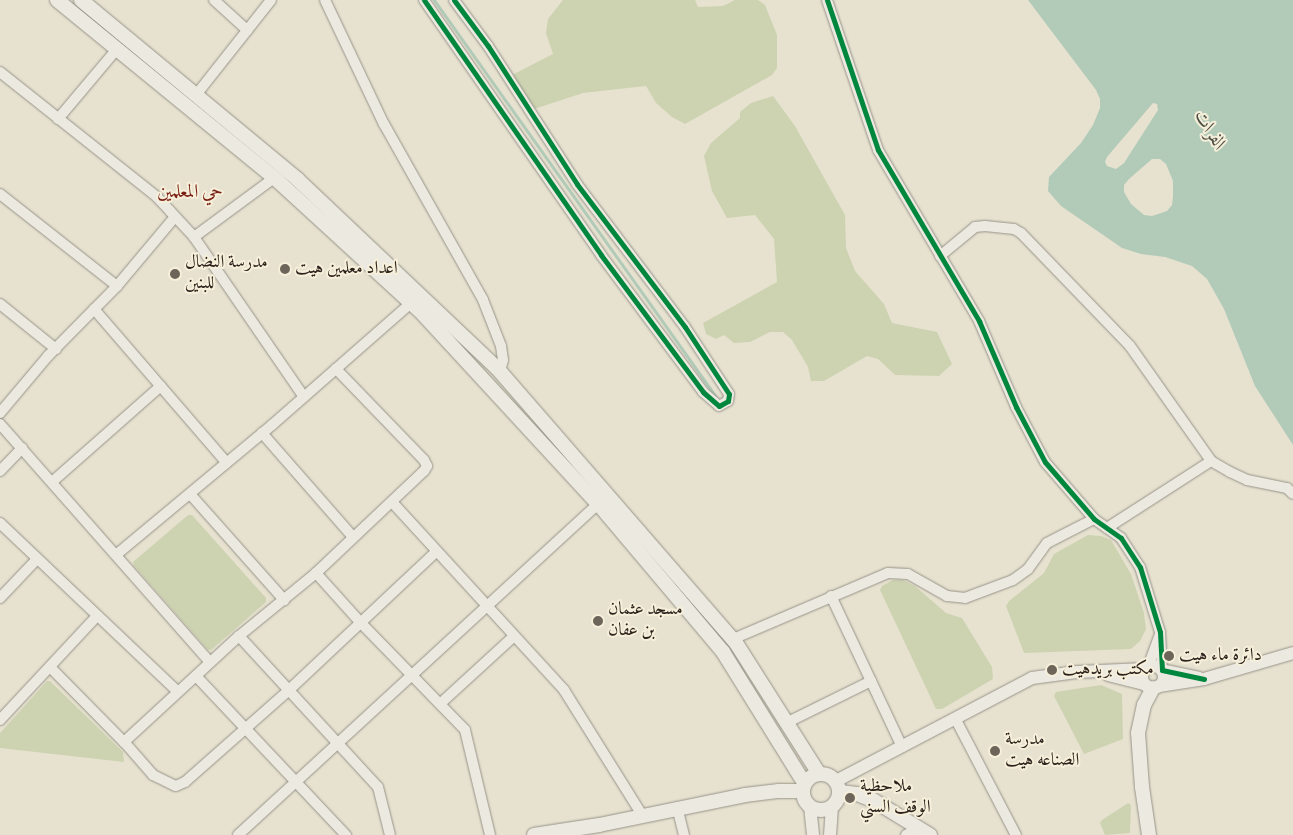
<!DOCTYPE html>
<html>
<head>
<meta charset="utf-8">
<style>
  body { margin:0 }
  #map { position:relative; width:1293px; height:835px; overflow:hidden; background:#e7e2d0; font-family:Vollkorn,Amiri,serif }
  div>[style] { position:absolute }
  .green>* { inset:0; background:#cdd3b1 }
  .water>* { inset:0; background:#b2cbb8 }
  .stream>* { height:3px; margin:-1.5px; padding:0 1.5px; transform-origin:1.5px; border-radius:1.5px; background:#b2cbb8 }
  .roads { filter:drop-shadow(0 0 1px #979388) drop-shadow(0 0 1px #979388) }
  .minor>* { height:10px; margin:-5px; padding:0 5px; transform-origin:5px; border-radius:5px; background:#ece9e0 }
  .tertiary>* { height:12px; margin:-6px; padding:0 6px; transform-origin:6px; border-radius:6px; background:#ece9e0 }
  .tertiary>.ring { margin:-6px; padding:0; box-sizing:content-box; background:none; border:12px solid #ece9e0; border-radius:50% }
  .secondary>* { height:14px; margin:-7px; padding:0 7px; transform-origin:7px; border-radius:7px; background:#ece9e0 }
  .secondary>.ring { margin:-7px; padding:0; box-sizing:content-box; background:none; border:14px solid #ece9e0; border-radius:50% }
  .cycleway>* { height:5px; margin:-2.5px; padding:0 2.5px; transform-origin:2.5px; border-radius:2.5px; background:#00873e }
  .dots>* { width:14px; height:14px; translate:-50% -50%; box-sizing:border-box; border:2px solid #f6efda; border-radius:50% }
  span { translate:-50% -50%; white-space:nowrap; text-align:center; line-height:1.15; -webkit-text-stroke:4px #f6efda; paint-order:stroke }
  .poi-label { font-size:18px; color:#2c211b }
  .left { translate:0 -50%; text-align:left }
  .water-label { font-size:19px; color:#4e5147; font-style:italic }
  .neighbourhood-label { font-size:19px; color:#7a1f14 }
</style>
</head>
<body>
<div id="map">
  <div class="green">
    <i style="clip-path:polygon(563px 0,695px 0,698px 7px,723px 6px,735px 0,758px 0,765px 5px,777px 35px,777px 68px,772px 75px,685px 124px,672px 117px,656px 103px,646px 86px,583px 93px,534px 109px,512px 75px,553px 54px,546px 33px,548px 19px)"></i>
    <i style="clip-path:polygon(773px 96px,795px 126px,845px 215px,846px 248px,855px 271px,884px 304px,892px 323px,937px 332px,952px 364px,939px 376px,895px 375px,878px 359px,867px 356px,824px 381px,811px 381px,808px 367px,792px 340px,783px 332px,770px 332px,750px 342px,734px 343px,724px 335px,716px 339px,706px 334px,703px 323px,777px 282px,774px 239px,755px 215px,727px 218px,712px 191px,704px 156px,711px 143px,740px 118px,740px 112px,751px 103px)"></i>
    <i style="clip-path:polygon(188px 515px,192px 515px,266px 598px,266px 602px,211px 650px,208px 650px,134px 566px,133px 562px)"></i>
    <i style="clip-path:polygon(1088px 535px,1101px 536px,1111px 540px,1131px 574px,1144px 613px,1146px 629px,1140px 641px,1131px 649px,1024px 653px,1006px 606px,1009px 601px,1044px 573px,1054px 554px)"></i>
    <i style="clip-path:polygon(893px 580px,903px 580px,915px 586px,946px 613px,962px 618px,992px 667px,993px 679px,942px 709px,936px 709px,880px 590px,882px 586px)"></i>
    <i style="clip-path:polygon(47px 681px,50px 681px,123px 752px,124px 762px,0 748px,0 733px)"></i>
    <i style="clip-path:polygon(1101px 685px,1122px 694px,1123px 739px,1084px 754px,1054px 696px,1056px 692px)"></i>
    <i style="clip-path:polygon(1128px 803px,1131px 805px,1130px 833px,1105px 835px,1100px 823px,1102px 820px)"></i>
  </div>
  <div class="water">
    <i style="clip-path:polygon(evenodd,1028px 0,1293px 0,1293px 445px,1255px 386px,1224px 309px,1207px 279px,1192px 266px,1165px 257px,1141px 254px,1122px 248px,1061px 206px,1048px 191px,1049px 177px,1081px 143px,1093px 125px,1100px 108px,1100px 99px,1096px 90px,1028px 0,1153px 103px,1157px 104px,1158px 110px,1124px 163px,1116px 169px,1107px 166px,1105px 162px,1107px 157px,1153px 103px,1028px 0,1152px 159px,1160px 159px,1166px 164px,1173px 181px,1173px 196px,1172px 205px,1167px 211px,1152px 216px,1144px 215px,1131px 204px,1124px 192px,1124px 185px,1129px 179px,1152px 159px)"></i>
  </div>
  <div class="stream">
    <i style="left:434px;top:0;width:486px;rotate:54.6deg"></i>
  </div>
  <div class="roads">
    <div class="minor">
      <i style="left:214px;top:0;width:45px;rotate:42.3deg"></i>
      <i style="left:325px;top:0;width:137px;rotate:64.6deg"></i>
      <i style="left:384px;top:124px;width:202px;rotate:60.6deg"></i>
      <i style="left:483px;top:300px;width:49px;rotate:68.6deg"></i>
      <i style="left:501px;top:346px;width:14px;rotate:82deg"></i>
      <i style="left:503px;top:360px;width:11px;rotate:105deg"></i>
      <i style="left:424px;top:0;width:310px;rotate:55.2deg"></i>
      <i style="left:601px;top:255px;width:171px;rotate:53.3deg"></i>
      <i style="left:703px;top:392px;width:21px;rotate:41deg"></i>
      <i style="left:719px;top:406px;width:10px;rotate:-29deg"></i>
      <i style="left:728px;top:401px;width:7px;rotate:-82deg"></i>
      <i style="left:729px;top:394px;width:80px;rotate:-123.3deg"></i>
      <i style="left:685px;top:327px;width:179px;rotate:-127.1deg"></i>
      <i style="left:577px;top:184px;width:164px;rotate:-122.8deg"></i>
      <i style="left:488px;top:46px;width:57px;rotate:-126.5deg"></i>
      <i style="left:827px;top:0;width:158px;rotate:71.2deg"></i>
      <i style="left:878px;top:150px;width:199px;rotate:59.4deg"></i>
      <i style="left:979px;top:321px;width:94px;rotate:66.7deg"></i>
      <i style="left:1016px;top:407px;width:62px;rotate:62.2deg"></i>
      <i style="left:1045px;top:462px;width:75px;rotate:49.3deg"></i>
      <i style="left:1094px;top:519px;width:33px;rotate:35deg"></i>
      <i style="left:1121px;top:538px;width:35px;rotate:57deg"></i>
      <i style="left:1140px;top:567px;width:68px;rotate:72.9deg"></i>
      <i style="left:1160px;top:632px;width:38px;rotate:87deg"></i>
      <i style="left:0;top:72px;width:201px;rotate:38.5deg"></i>
      <i style="left:157px;top:197px;width:19px;rotate:47deg"></i>
      <i style="left:170px;top:211px;width:35px;rotate:47deg"></i>
      <i style="left:194px;top:237px;width:194px;rotate:55.5deg"></i>
      <i style="left:196px;top:95px;width:121px;rotate:-51.7deg"></i>
      <i style="left:58px;top:119px;width:92px;rotate:-49.9deg"></i>
      <i style="left:0;top:194px;width:149px;rotate:38.2deg"></i>
      <i style="left:194px;top:237px;width:99px;rotate:-36.4deg"></i>
      <i style="left:940px;top:256px;width:45px;rotate:-39.6deg"></i>
      <i style="left:975px;top:227px;width:10px;rotate:-6deg"></i>
      <i style="left:985px;top:226px;width:29px;rotate:6deg"></i>
      <i style="left:1014px;top:229px;width:8px;rotate:30deg"></i>
      <i style="left:1021px;top:233px;width:157px;rotate:46deg"></i>
      <i style="left:1130px;top:346px;width:141px;rotate:54.8deg"></i>
      <i style="left:0;top:304px;width:72px;rotate:38.8deg"></i>
      <i style="left:94px;top:309px;width:203px;rotate:49.2deg"></i>
      <i style="left:0;top:413px;width:75px;rotate:-49.9deg"></i>
      <i style="left:48px;top:356px;width:98px;rotate:-45.4deg"></i>
      <i style="left:117px;top:286px;width:90px;rotate:-50deg"></i>
      <i style="left:0;top:424px;width:317px;rotate:48.6deg"></i>
      <i style="left:262px;top:433px;width:138px;rotate:48.8deg"></i>
      <i style="left:0;top:471px;width:32px;rotate:-46deg"></i>
      <i style="left:52px;top:482px;width:145px;rotate:-41.4deg"></i>
      <i style="left:190px;top:494px;width:142px;rotate:48.4deg"></i>
      <i style="left:392px;top:502px;width:255px;rotate:47.5deg"></i>
      <i style="left:564px;top:690px;width:147px;rotate:58deg"></i>
      <i style="left:0;top:523px;width:245px;rotate:43.5deg"></i>
      <i style="left:1107px;top:528px;width:124px;rotate:-32.8deg"></i>
      <i style="left:1211px;top:461px;width:22px;rotate:30deg"></i>
      <i style="left:1230px;top:472px;width:19px;rotate:25deg"></i>
      <i style="left:1247px;top:480px;width:41px;rotate:11.3deg"></i>
      <i style="left:1287px;top:488px;width:8px;rotate:45deg"></i>
      <i style="left:116px;top:555px;width:203px;rotate:-39.8deg"></i>
      <i style="left:272px;top:425px;width:185px;rotate:-41.3deg"></i>
      <i style="left:316px;top:573px;width:67px;rotate:48deg"></i>
      <i style="left:361px;top:623px;width:149px;rotate:45.8deg"></i>
      <i style="left:465px;top:730px;width:108px;rotate:76.6deg"></i>
      <i style="left:831px;top:596px;width:167px;rotate:64.8deg"></i>
      <i style="left:0;top:598px;width:54px;rotate:-46.5deg"></i>
      <i style="left:239px;top:636px;width:205px;rotate:47.4deg"></i>
      <i style="left:378px;top:787px;width:49px;rotate:76deg"></i>
      <i style="left:733px;top:639px;width:168px;rotate:-23.1deg"></i>
      <i style="left:888px;top:573px;width:20px;rotate:3deg"></i>
      <i style="left:908px;top:574px;width:45px;rotate:29.4deg"></i>
      <i style="left:947px;top:596px;width:18px;rotate:6deg"></i>
      <i style="left:965px;top:598px;width:51px;rotate:-20.6deg"></i>
      <i style="left:1013px;top:580px;width:19px;rotate:-36deg"></i>
      <i style="left:1028px;top:569px;width:32px;rotate:-54deg"></i>
      <i style="left:1047px;top:543px;width:53px;rotate:-27.1deg"></i>
      <i style="left:50px;top:667px;width:108px;rotate:45.4deg"></i>
      <i style="left:126px;top:744px;width:41px;rotate:48.9deg"></i>
      <i style="left:153px;top:775px;width:25px;rotate:26deg"></i>
      <i style="left:176px;top:786px;width:10px;rotate:-24deg"></i>
      <i style="left:185px;top:782px;width:139px;rotate:-41.5deg"></i>
      <i style="left:289px;top:690px;width:202px;rotate:-43.2deg"></i>
      <i style="left:1148px;top:667px;width:33px;rotate:-70deg"></i>
      <i style="left:196px;top:676px;width:219px;rotate:46.7deg"></i>
      <i style="left:441px;top:703px;width:99px;rotate:-42.5deg"></i>
      <i style="left:955px;top:718px;width:132px;rotate:62.5deg"></i>
      <i style="left:0;top:720px;width:142px;rotate:-47deg"></i>
      <i style="left:786px;top:723px;width:95px;rotate:-26.3deg"></i>
      <i style="left:124px;top:742px;width:156px;rotate:-42.7deg"></i>
      <i style="left:239px;top:636px;width:99px;rotate:-39.3deg"></i>
      <i style="left:316px;top:573px;width:149px;rotate:-43.4deg"></i>
      <i style="left:424px;top:471px;width:6px;rotate:-59deg"></i>
      <i style="left:427px;top:466px;width:7px;rotate:-117deg"></i>
      <i style="left:424px;top:460px;width:127px;rotate:-134deg"></i>
      <i style="left:677px;top:807px;width:29px;rotate:76deg"></i>
      <i style="left:238px;top:835px;width:489px;rotate:-42.6deg"></i>
      <i style="left:906px;top:835px;width:15px;rotate:-28deg"></i>
    </div>
    <div class="tertiary">
      <i class="ring" style="left:1142px;top:666px;width:10px;height:10px"></i>
      <i style="left:1162px;top:670px;width:38px;rotate:12deg"></i>
      <i style="left:1108px;top:675px;width:38px;rotate:14deg"></i>
      <i style="left:1159px;top:686px;width:46px;rotate:-8.8deg"></i>
      <i style="left:1204px;top:679px;width:93px;rotate:-16.3deg"></i>
      <i style="left:836px;top:781px;width:221px;rotate:-27.7deg"></i>
      <i style="left:1032px;top:678px;width:45px;rotate:-7.6deg"></i>
      <i style="left:1077px;top:672px;width:68px;rotate:-2.5deg"></i>
      <i style="left:810px;top:806px;width:29px;rotate:84deg"></i>
      <i style="left:830px;top:835px;width:28px;rotate:-86deg"></i>
    </div>
    <div class="secondary">
      <i style="left:57px;top:0;width:286px;rotate:39.3deg"></i>
      <i style="left:278px;top:181px;width:191px;rotate:42.5deg"></i>
      <i style="left:419px;top:310px;width:276px;rotate:47.3deg"></i>
      <i style="left:606px;top:513px;width:182px;rotate:49.9deg"></i>
      <i style="left:723px;top:652px;width:155px;rotate:58.2deg"></i>
      <i style="left:81px;top:0;width:281px;rotate:39.6deg"></i>
      <i style="left:297px;top:179px;width:274px;rotate:43.4deg"></i>
      <i style="left:496px;top:367px;width:366px;rotate:49deg"></i>
      <i style="left:736px;top:643px;width:155px;rotate:57.6deg"></i>
      <i class="ring" style="left:803px;top:774px;width:22px;height:22px"></i>
      <i style="left:840px;top:792px;width:17px;rotate:7deg"></i>
      <i style="left:857px;top:794px;width:17px;rotate:21deg"></i>
      <i style="left:873px;top:800px;width:67px;rotate:31.6deg"></i>
      <i style="left:534px;top:835px;width:66px;rotate:-8.7deg"></i>
      <i style="left:599px;top:825px;width:149px;rotate:-11.6deg"></i>
      <i style="left:745px;top:795px;width:34px;rotate:-7deg"></i>
      <i style="left:779px;top:791px;width:24px"></i>
      <i style="left:1149px;top:835px;width:49px;rotate:-98.3deg"></i>
      <i style="left:1142px;top:787px;width:54px;rotate:-94.2deg"></i>
      <i style="left:1138px;top:733px;width:29px;rotate:-78deg"></i>
      <i style="left:1144px;top:705px;width:19px;rotate:-62deg"></i>
    </div>
  </div>
  <div class="cycleway">
    <i style="left:424px;top:0;width:310px;rotate:55.2deg"></i>
    <i style="left:601px;top:255px;width:171px;rotate:53.3deg"></i>
    <i style="left:703px;top:392px;width:21px;rotate:41deg"></i>
    <i style="left:719px;top:406px;width:10px;rotate:-29deg"></i>
    <i style="left:728px;top:401px;width:7px;rotate:-82deg"></i>
    <i style="left:729px;top:394px;width:80px;rotate:-123.3deg"></i>
    <i style="left:685px;top:327px;width:179px;rotate:-127.1deg"></i>
    <i style="left:577px;top:184px;width:164px;rotate:-122.8deg"></i>
    <i style="left:488px;top:46px;width:57px;rotate:-126.5deg"></i>
    <i style="left:827px;top:0;width:158px;rotate:71.2deg"></i>
    <i style="left:878px;top:150px;width:199px;rotate:59.4deg"></i>
    <i style="left:979px;top:321px;width:94px;rotate:66.7deg"></i>
    <i style="left:1016px;top:407px;width:62px;rotate:62.2deg"></i>
    <i style="left:1045px;top:462px;width:75px;rotate:49.3deg"></i>
    <i style="left:1094px;top:519px;width:33px;rotate:35deg"></i>
    <i style="left:1121px;top:538px;width:35px;rotate:57deg"></i>
    <i style="left:1140px;top:567px;width:68px;rotate:72.9deg"></i>
    <i style="left:1160px;top:632px;width:38px;rotate:87deg"></i>
    <i style="left:1162px;top:670px;width:43px;rotate:12.1deg"></i>
  </div>
  <div class="dots">
    <i style="left:285px;top:269px;background:#6d655a"></i>
    <i style="left:175px;top:274px;background:#6d655a"></i>
    <i style="left:598px;top:621px;background:#6d655a"></i>
    <i style="left:1169px;top:656px;background:#6d655a"></i>
    <i style="left:1052px;top:670px;background:#6d655a"></i>
    <i style="left:995px;top:751px;background:#6d655a"></i>
    <i style="left:850px;top:798px;background:#6d655a"></i>
  </div>
  <div class="poi-label">
    <span class="left" style="left:185px;top:274px">مدرسة النضال<br>للبنين</span>
    <span class="left" style="left:295px;top:269px">اعداد معلمين هيت</span>
    <span class="left" style="left:608px;top:621px">مسجد عثمان<br>بن عفان</span>
    <span class="left" style="left:1179px;top:656px">دائرة ماء هيت</span>
    <span class="left" style="left:1062px;top:670px">مكتب بريدهيت</span>
    <span class="left" style="left:1005px;top:751px">مدرسة<br>الصناعه هيت</span>
    <span class="left" style="left:860px;top:798px">ملاحظية<br>الوقف السني</span>
  </div>
  <div class="water-label">
    <span style="left:1209px;top:131px;rotate:58deg">الفرات</span>
  </div>
  <div class="neighbourhood-label">
    <span style="left:190px;top:193px">حي المعلمين</span>
  </div>
</div>
</body>
</html>
